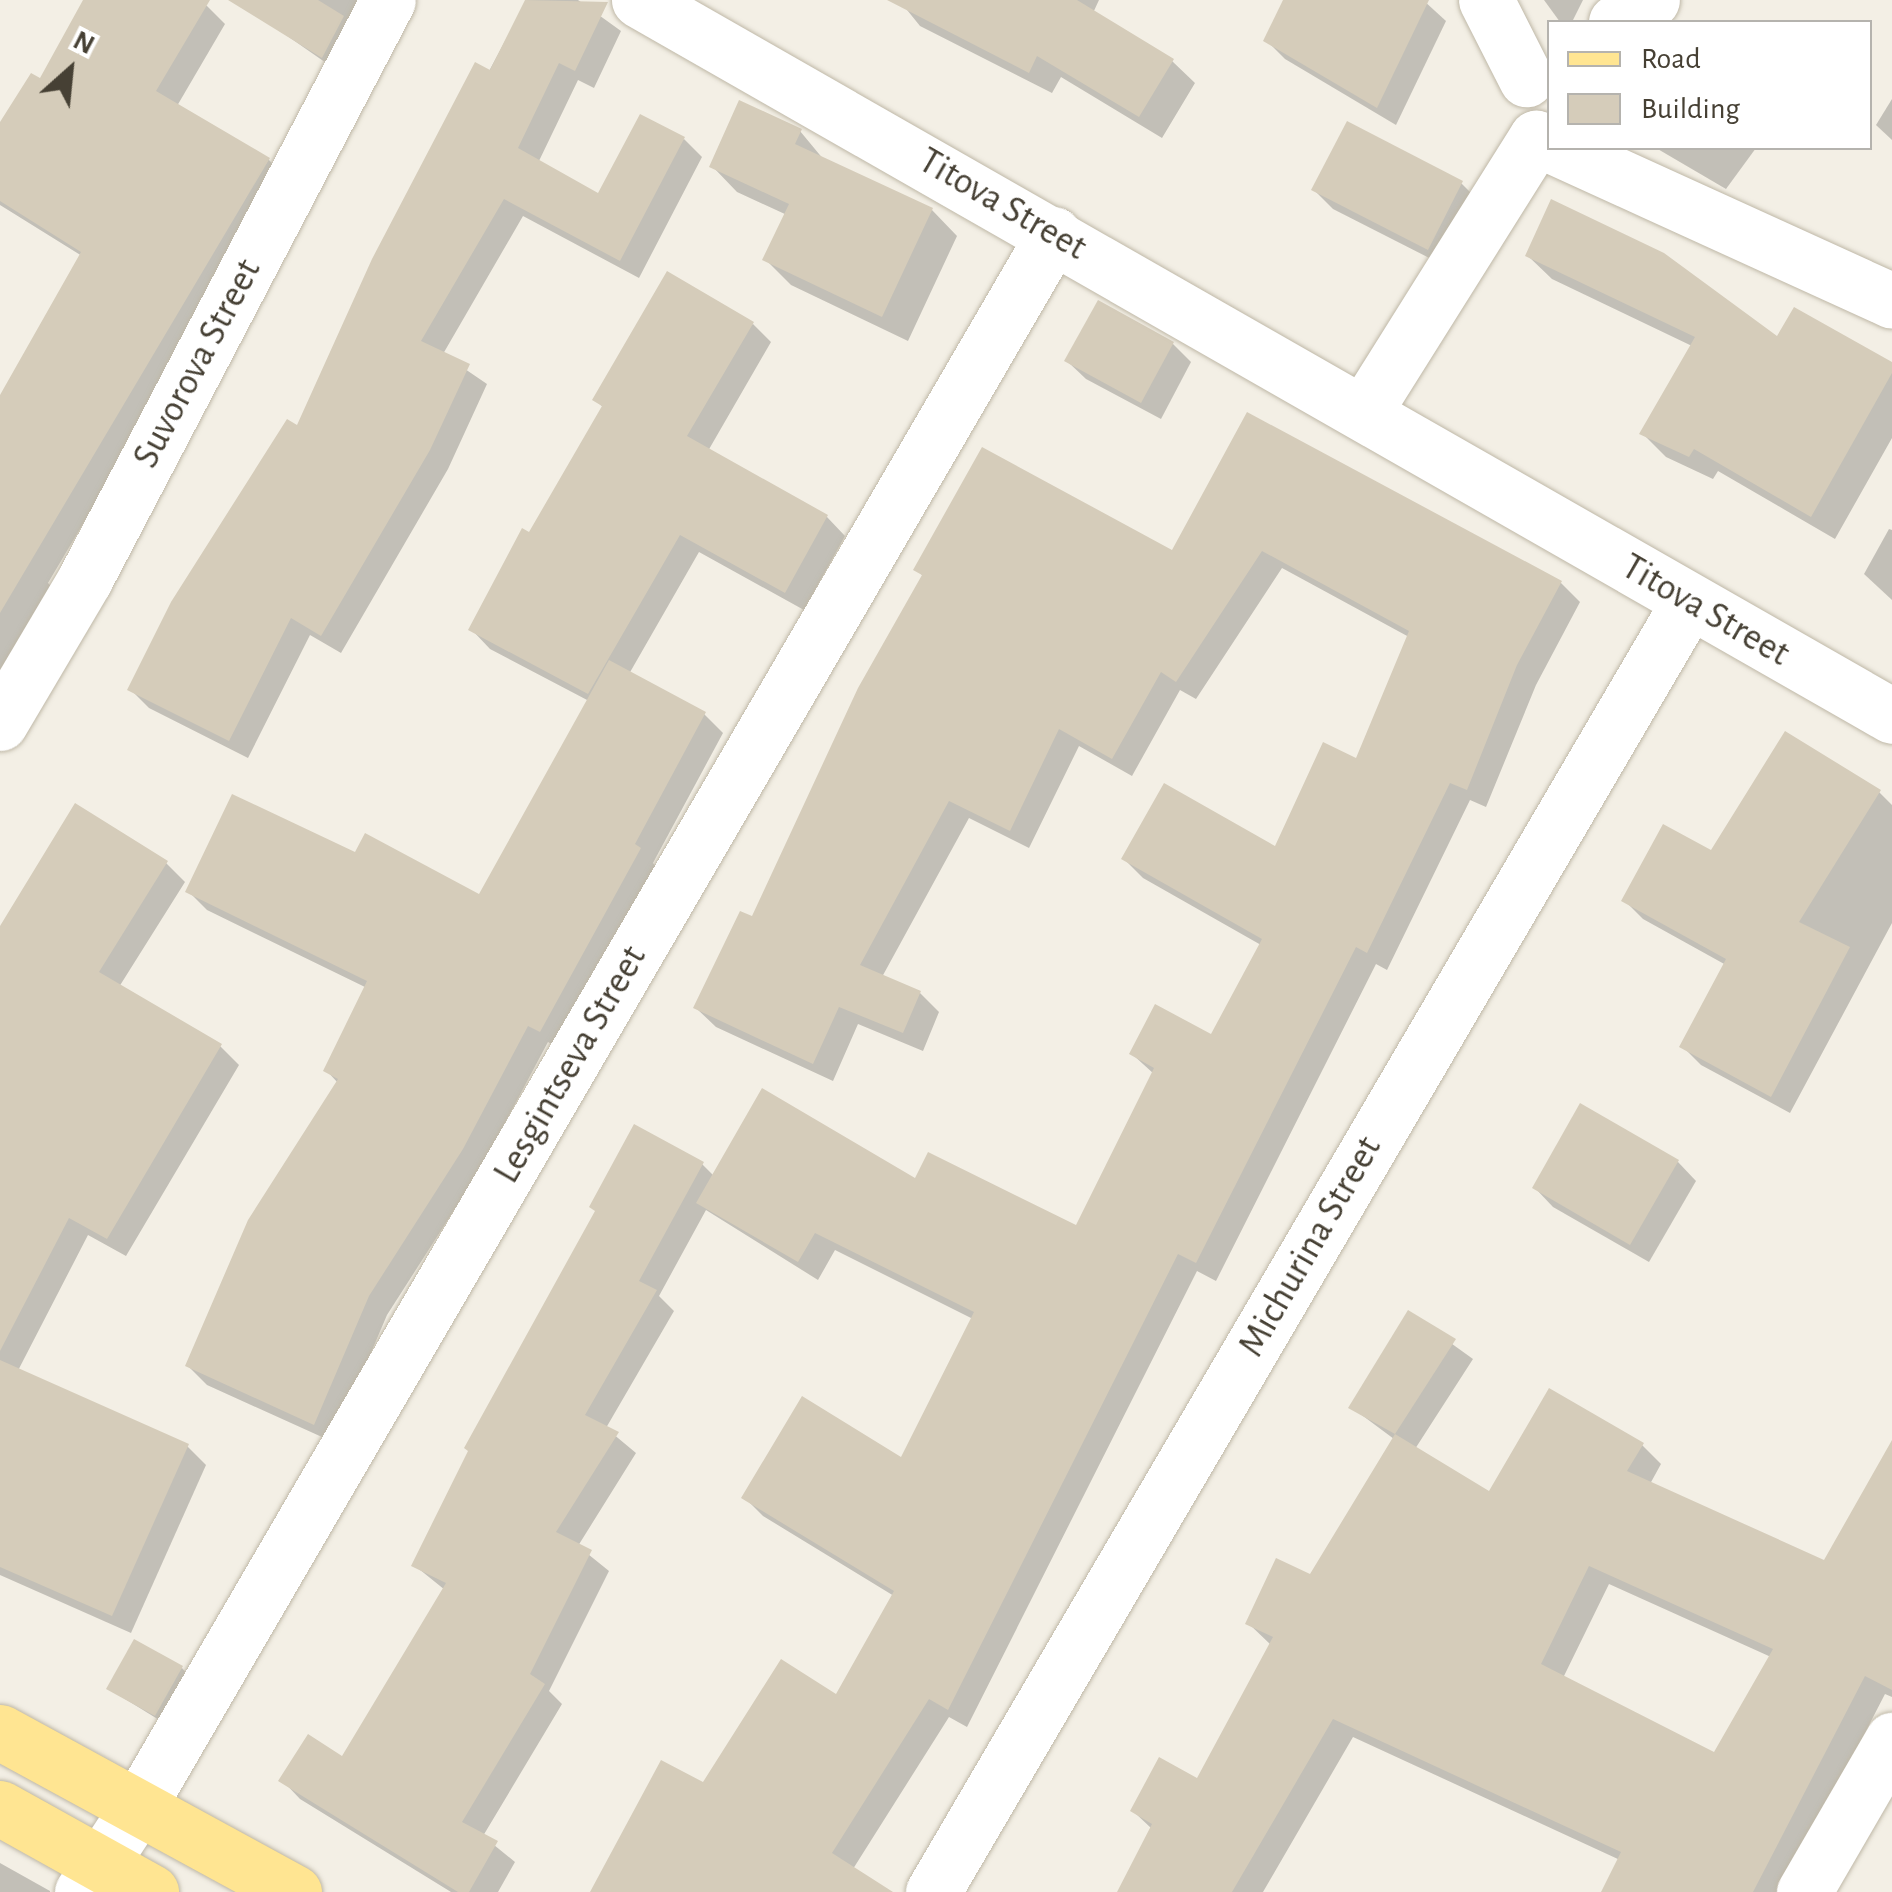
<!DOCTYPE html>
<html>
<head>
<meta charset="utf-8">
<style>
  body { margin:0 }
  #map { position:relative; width:1892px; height:1892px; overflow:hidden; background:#f3efe5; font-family:"Alegreya Sans",sans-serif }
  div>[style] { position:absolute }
  .shadow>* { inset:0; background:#0003 }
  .building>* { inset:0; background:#d5ccba }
  .roads { filter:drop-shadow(0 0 2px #bfb8a7) drop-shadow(0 0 2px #bfb8a7) }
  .minor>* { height:55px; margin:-27.5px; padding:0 27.5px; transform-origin:27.5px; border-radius:27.5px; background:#fff }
  .major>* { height:55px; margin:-27.5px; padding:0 27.5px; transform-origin:27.5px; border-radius:27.5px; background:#ffe592 }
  span { translate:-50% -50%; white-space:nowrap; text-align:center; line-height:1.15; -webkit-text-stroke:8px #fff; paint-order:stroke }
  .street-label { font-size:38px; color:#464034 }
  .legend { position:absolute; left:1547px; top:20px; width:325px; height:130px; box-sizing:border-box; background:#fff; border:2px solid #b5b3ae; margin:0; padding:12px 18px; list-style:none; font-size:30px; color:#464034 }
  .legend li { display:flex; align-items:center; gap:20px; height:50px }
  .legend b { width:50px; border:2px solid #b5b3ae }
  .north { position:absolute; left:20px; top:20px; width:100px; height:100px; -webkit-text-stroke:8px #fff; paint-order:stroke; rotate:27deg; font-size:28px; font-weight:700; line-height:40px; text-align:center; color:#464034 }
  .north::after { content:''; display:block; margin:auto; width:35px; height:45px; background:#464034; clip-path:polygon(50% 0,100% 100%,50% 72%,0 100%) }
</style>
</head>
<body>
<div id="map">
  <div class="shadow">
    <i style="clip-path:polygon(86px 0,196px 0,207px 6px,225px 24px,177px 106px,269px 160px,287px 179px,48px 583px,57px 592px,0 698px,0 399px,82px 256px,0 205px,0 127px,41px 82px)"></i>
    <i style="clip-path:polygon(273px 0,384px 0,342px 74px,263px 19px)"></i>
    <i style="clip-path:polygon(527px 0,578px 0,621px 31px,594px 88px,578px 80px,538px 163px,600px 196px,684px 139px,702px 157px,639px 278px,523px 216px,443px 354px,487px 384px,448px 469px,341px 653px,310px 635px,248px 758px,149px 708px,130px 689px,298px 429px)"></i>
    <i style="clip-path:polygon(899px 0,1099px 0,1093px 13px,1172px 61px,1195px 83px,1162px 138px,1061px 77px,1052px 93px,920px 26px)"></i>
    <i style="clip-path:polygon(1285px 0,1423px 0,1446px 21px,1396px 125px,1285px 59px,1266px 40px)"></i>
    <i style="clip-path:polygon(1544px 0,1583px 0,1572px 22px,1560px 22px)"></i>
    <i style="clip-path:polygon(1892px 99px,1892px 140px,1876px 125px)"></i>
    <i style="clip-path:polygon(1348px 125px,1462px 184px,1480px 202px,1447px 267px,1333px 209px,1314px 190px)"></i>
    <i style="clip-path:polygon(800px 131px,824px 160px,932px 210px,957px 236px,908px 341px,791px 285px,766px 260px,787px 215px,737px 192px,712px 166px)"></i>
    <i style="clip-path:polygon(1656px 148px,1756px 148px,1726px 189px)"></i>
    <i style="clip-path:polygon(1528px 256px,1778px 340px,1892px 365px,1892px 438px,1835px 539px,1718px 471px,1713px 479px,1666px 457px,1643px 434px,1692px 346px,1552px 279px)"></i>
    <i style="clip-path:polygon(753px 324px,771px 342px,708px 451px,827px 517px,845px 536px,804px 610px,699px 552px,629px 674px,704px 714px,723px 733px,653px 863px,658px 869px,560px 1049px,548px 1042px,481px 1168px,387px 1315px,333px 1442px,207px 1385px,188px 1366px,338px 1083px,326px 1070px,367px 988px,207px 910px,188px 891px,356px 856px,480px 897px,589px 701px,490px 649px,472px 630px,604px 408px,595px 400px)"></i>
    <i style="clip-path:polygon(1173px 344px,1191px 362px,1161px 419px,1086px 379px,1067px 361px)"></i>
    <i style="clip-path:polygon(1248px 415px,1561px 583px,1580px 602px,1536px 685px,1486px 807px,1470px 800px,1387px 970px,1376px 964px,1216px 1281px,1197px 1271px,967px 1727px,949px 1717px,853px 1869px,869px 1892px,593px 1892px,704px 1786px,837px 1698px,894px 1596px,763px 1516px,744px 1497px,902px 1460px,973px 1319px,835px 1250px,818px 1280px,706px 1210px,659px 1296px,674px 1311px,606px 1428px,636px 1453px,578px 1546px,609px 1571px,549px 1691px,562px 1704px,483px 1836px,515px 1862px,498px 1892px,451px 1892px,300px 1799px,282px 1780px,343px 1759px,445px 1590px,414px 1565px,702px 1164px,714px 1176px,916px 1182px,1077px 1228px,1154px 1074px,1132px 1054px,1212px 1037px,1261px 945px,1143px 878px,1124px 859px,1276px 850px,1358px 761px,1409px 637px,1282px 568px,1196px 699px,1180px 690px,1132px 776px,1079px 746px,1029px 848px,969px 818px,882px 977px,920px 993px,939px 1012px,923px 1051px,858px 1024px,833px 1081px,716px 1027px,696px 1008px,753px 920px,924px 577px,917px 570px,1173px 553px)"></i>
    <i style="clip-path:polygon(1889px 529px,1892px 530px,1892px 600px,1864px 574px)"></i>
    <i style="clip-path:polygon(1879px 792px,1892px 805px,1892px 923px,1790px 1113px,1701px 1065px,1682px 1046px,1726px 965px,1643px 919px,1624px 900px,1712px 854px)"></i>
    <i style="clip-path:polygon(166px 863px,185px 882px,119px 987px,220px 1046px,239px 1065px,126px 1256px,88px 1235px,9px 1388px,0 1384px,0 930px)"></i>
    <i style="clip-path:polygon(1678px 1162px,1696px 1181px,1649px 1262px,1553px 1207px,1535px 1188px)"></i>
    <i style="clip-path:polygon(evenodd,1409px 1313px,1473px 1359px,1415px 1449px,1490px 1495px,1642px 1445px,1661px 1464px,1650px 1484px,1825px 1564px,1892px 1444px,1892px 1697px,1885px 1694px,1783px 1892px,1604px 1892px,1620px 1860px,1353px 1737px,1263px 1892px,1120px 1892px,1152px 1829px,1133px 1811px,1198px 1781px,1271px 1645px,1248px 1623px,1311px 1577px,1394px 1439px,1351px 1407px,1409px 1313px,1609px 1584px,1771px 1657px,1715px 1755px,1563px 1678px,1609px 1584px)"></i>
    <i style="clip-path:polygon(187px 1446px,206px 1465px,131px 1633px,0 1575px,0 1491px)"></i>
    <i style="clip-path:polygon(182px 1668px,190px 1677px,164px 1723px,109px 1689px)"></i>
    <i style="clip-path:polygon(0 1863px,50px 1891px,50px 1892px,0 1892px)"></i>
  </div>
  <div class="building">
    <i style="clip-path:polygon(83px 0,210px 0,156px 91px,270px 158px,0 613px,0 395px,81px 252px,0 201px,0 122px,31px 73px,40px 78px)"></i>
    <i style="clip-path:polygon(228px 0,318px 0,344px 16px,322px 58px)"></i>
    <i style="clip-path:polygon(525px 0,608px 2px,575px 71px,559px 63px,518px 148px,598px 193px,640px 114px,685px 137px,620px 261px,504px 199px,421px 341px,470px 364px,430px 450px,321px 636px,291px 618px,229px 741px,127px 690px,171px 602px,287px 419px,297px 425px,372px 259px,475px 62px,490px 70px)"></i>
    <i style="clip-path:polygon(887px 0,1077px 0,1174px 59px,1139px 117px,1037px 56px,1029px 73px)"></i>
    <i style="clip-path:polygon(1283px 0,1429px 0,1377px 108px,1263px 41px)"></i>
    <i style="clip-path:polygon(739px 100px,802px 129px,795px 144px,933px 208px,882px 317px,762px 260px,789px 204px,709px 167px)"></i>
    <i style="clip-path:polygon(1347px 121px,1463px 181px,1428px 250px,1311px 190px)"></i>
    <i style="clip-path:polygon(1551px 199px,1664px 253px,1777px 336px,1794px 307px,1892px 362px,1892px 373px,1811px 517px,1694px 449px,1689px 457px,1639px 434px,1695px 337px,1525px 256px)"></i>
    <i style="clip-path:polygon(667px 271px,754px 322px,687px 436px,828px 515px,785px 593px,680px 535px,588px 694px,468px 630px,522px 528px,529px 532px,602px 406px,592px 400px)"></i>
    <i style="clip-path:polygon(1098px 300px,1174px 342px,1141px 403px,1064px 361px)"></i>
    <i style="clip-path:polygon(1247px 412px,1562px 581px,1517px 665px,1467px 790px,1450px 783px,1367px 953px,1356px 947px,1196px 1263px,1178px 1254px,948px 1710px,929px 1699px,832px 1853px,893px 1892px,590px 1892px,661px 1760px,703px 1782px,781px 1659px,836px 1694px,894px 1591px,741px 1498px,802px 1396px,901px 1457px,974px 1312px,815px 1233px,798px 1262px,696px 1203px,762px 1088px,915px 1178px,928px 1152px,1076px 1225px,1154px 1068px,1129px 1054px,1155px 1004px,1211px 1034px,1262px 939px,1121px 859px,1164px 783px,1275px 846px,1323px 742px,1356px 758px,1409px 631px,1262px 551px,1176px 682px,1161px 672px,1112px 759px,1059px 729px,1010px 831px,949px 801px,860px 965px,921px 991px,903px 1033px,839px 1007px,813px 1064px,693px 1008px,740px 911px,752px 916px,858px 688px,922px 575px,913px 570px,982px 447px,1172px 550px)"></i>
    <i style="clip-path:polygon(609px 660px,706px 712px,635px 844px,641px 848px,540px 1032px,528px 1026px,463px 1149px,369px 1296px,314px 1425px,185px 1366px,248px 1220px,338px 1079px,323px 1071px,367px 981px,185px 892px,232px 794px,355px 852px,365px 833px,479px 894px)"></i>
    <i style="clip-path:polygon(1785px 731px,1881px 790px,1799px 922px,1850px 947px,1771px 1097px,1679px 1047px,1726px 959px,1621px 901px,1663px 824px,1711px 850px)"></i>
    <i style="clip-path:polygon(75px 803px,168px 861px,99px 972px,222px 1044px,107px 1239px,69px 1218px,0 1351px,0 926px)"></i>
    <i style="clip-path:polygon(1580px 1103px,1679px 1160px,1630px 1245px,1532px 1188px)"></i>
    <i style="clip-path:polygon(634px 1124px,704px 1162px,639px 1281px,657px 1290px,585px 1415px,619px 1432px,556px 1532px,592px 1550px,530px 1674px,545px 1684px,462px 1822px,498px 1841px,469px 1892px,458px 1892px,278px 1781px,308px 1734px,342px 1756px,446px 1583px,411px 1566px,468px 1451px,464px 1448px,595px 1211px,589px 1207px)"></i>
    <i style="clip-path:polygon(1408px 1310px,1456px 1339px,1395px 1434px,1348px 1408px)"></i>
    <i style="clip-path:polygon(0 1360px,189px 1444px,112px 1616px,0 1567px)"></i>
    <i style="clip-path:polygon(evenodd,1549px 1388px,1644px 1443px,1627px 1471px,1824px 1560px,1892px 1440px,1892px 1690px,1865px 1676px,1753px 1892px,1601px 1892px,1621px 1852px,1333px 1719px,1232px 1892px,1117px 1892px,1152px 1824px,1130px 1811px,1159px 1757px,1197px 1778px,1273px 1637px,1245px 1624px,1276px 1558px,1310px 1574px,1395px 1434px,1489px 1491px,1549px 1388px,1589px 1566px,1773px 1649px,1714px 1752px,1541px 1664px,1589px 1566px)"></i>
    <i style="clip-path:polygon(134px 1639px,183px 1666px,155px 1716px,106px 1689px)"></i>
  </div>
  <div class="roads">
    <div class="minor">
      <i style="left:639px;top:0;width:1443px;rotate:29.74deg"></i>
      <i style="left:1486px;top:0;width:89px;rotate:63.1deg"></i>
      <i style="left:1616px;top:22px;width:42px;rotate:-31.4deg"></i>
      <i style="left:1557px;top:148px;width:368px;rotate:24.5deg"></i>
      <i style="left:1364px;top:412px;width:324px;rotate:-57.9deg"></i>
      <i style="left:1536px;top:138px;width:15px;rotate:23deg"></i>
      <i style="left:0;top:723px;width:167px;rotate:-59.4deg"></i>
      <i style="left:85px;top:579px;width:653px;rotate:-62.38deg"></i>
      <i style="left:82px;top:1892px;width:102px;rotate:-56.6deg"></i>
      <i style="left:138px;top:1807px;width:1820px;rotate:-59.79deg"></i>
      <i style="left:933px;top:1892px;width:1494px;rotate:-59.64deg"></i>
      <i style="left:1804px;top:1892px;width:176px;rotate:-59.9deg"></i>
    </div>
    <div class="major">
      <i style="left:0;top:1732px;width:335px;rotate:28.6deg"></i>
      <i style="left:0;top:1808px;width:173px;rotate:29.1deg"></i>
    </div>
  </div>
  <div class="street-label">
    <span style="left:1002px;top:205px;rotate:30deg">Titova Street</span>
    <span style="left:198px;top:364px;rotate:-62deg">Suvorova Street</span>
    <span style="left:1705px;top:611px;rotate:30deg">Titova Street</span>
    <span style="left:571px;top:1065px;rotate:-60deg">Lesgintseva Street</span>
    <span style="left:1311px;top:1247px;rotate:-60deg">Michurina Street</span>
  </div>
  <ul class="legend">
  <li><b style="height:12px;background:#ffe592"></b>Road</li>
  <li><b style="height:28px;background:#d5ccba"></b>Building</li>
  </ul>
  <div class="north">N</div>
</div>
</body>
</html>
